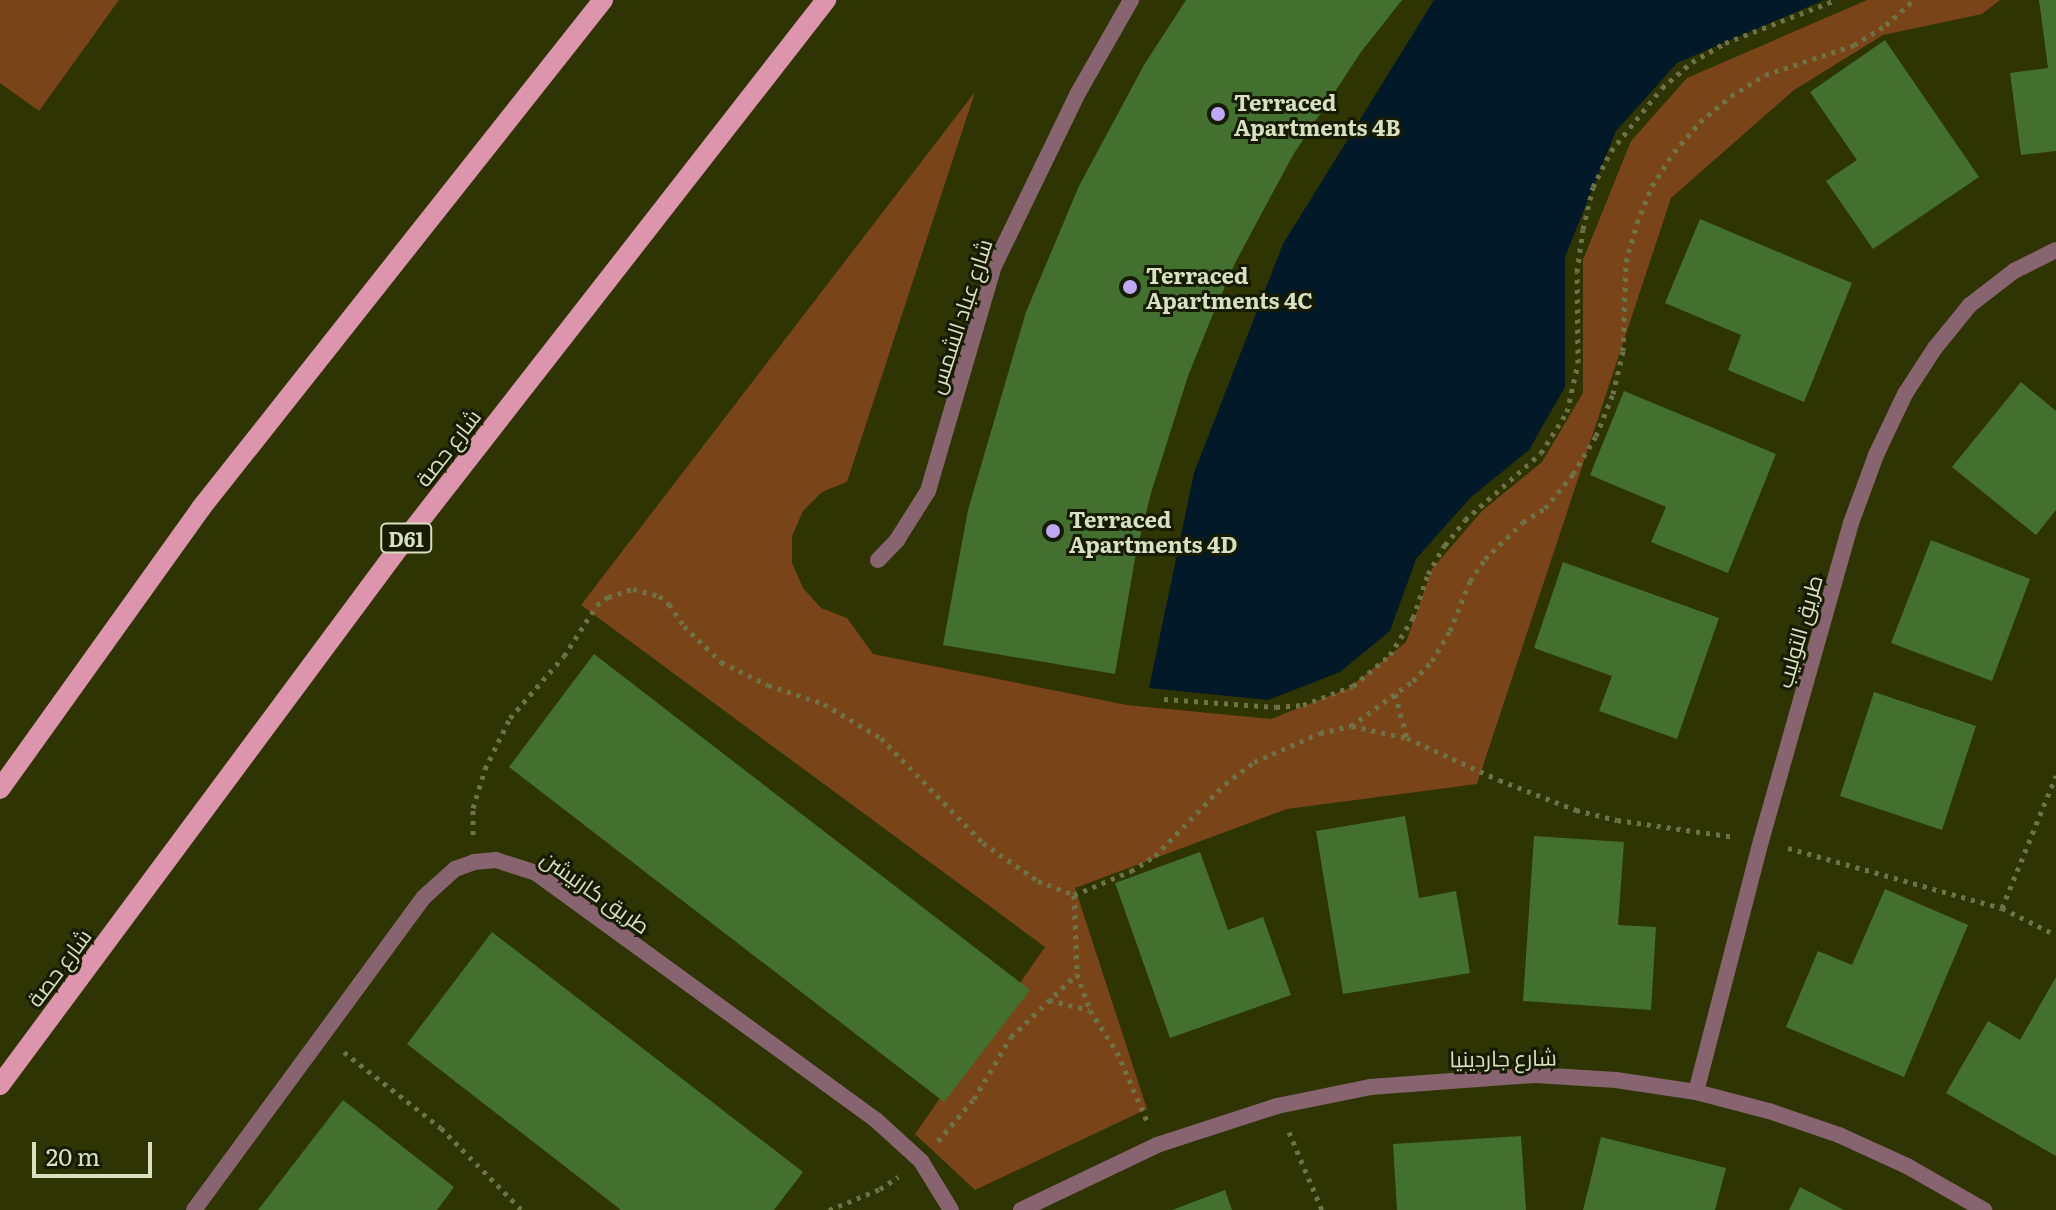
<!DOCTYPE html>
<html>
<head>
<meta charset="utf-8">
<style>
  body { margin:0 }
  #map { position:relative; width:2056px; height:1210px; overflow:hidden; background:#2e3402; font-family:Literata,Cairo,serif }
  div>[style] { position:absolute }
  .green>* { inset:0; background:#794518 }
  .water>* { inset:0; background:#011928 }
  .building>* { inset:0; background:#43702f }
  .path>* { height:5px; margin-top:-2.5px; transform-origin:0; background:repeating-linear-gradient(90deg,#6d7347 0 4px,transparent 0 10px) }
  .minor>* { height:16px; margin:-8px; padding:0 8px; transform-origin:8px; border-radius:8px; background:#876470 }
  .primary>* { height:20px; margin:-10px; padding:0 10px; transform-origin:10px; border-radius:10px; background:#dd95ae }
  .dots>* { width:22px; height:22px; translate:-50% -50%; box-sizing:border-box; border:4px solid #171b02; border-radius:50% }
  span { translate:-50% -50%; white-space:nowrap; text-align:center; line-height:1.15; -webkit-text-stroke:6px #171b02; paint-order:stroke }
  .shield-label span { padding:2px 6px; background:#171b02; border:2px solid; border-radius:6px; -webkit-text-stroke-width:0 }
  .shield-label { font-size:20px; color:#d9e0c0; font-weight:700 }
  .poi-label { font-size:22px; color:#d9e0c0; font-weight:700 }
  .left { translate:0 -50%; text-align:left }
  .street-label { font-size:22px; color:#d9e0c0 }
  .scale { position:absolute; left:32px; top:1142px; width:120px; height:36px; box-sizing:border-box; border:4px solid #d9e0c0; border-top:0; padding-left:10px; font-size:24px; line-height:28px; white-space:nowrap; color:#d9e0c0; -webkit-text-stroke:6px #171b02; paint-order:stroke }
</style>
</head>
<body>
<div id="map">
  <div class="green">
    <i style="clip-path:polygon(0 0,119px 0,39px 111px,0 83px)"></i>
    <i style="clip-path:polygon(1867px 0,2000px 0,1982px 14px,1883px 35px,1794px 90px,1671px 198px,1477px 784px,1287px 809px,1075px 888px,1147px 1109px,975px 1190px,915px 1134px,1045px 947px,581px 605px,975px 92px,847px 482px,822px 492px,803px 511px,792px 536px,792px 563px,803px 588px,821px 608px,847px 618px,873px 654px,1127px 705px,1271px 719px,1349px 688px,1406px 642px,1432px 569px,1482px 511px,1542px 462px,1583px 393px,1583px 260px,1631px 141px,1687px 78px)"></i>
  </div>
  <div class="water">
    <i style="clip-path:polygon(1434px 0,1824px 0,1677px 63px,1616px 131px,1565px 257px,1565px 387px,1529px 450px,1470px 498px,1416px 559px,1390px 631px,1340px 672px,1268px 700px,1149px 688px,1194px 473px,1283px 244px)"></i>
  </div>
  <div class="building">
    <i style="clip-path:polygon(1186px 0,1402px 0,1361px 52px,1293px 155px,1235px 263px,1211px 319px,1188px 376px,1151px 493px,1136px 553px,1115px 674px,943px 645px,968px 510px,1026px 312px,1079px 186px,1144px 65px)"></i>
    <i style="clip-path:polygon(2039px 0,2056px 0,2056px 151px,2021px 155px,2010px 73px,2048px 68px)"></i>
    <i style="clip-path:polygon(1885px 40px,1979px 177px,1873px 249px,1826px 181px,1857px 160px,1810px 92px)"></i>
    <i style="clip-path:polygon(1700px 219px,1852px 283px,1804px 402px,1728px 370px,1741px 335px,1665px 303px)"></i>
    <i style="clip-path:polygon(2021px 382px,2056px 411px,2056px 510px,2036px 535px,1952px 467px)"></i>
    <i style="clip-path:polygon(1624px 391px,1776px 454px,1728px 573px,1651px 542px,1666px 507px,1590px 475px)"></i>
    <i style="clip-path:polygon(1931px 540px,2030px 579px,1992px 681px,1891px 643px)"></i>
    <i style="clip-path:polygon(1563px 562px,1719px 618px,1677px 739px,1599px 711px,1612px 676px,1534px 648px)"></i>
    <i style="clip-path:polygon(594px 654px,1030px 990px,944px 1102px,509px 767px)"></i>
    <i style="clip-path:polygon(1874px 692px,1976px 726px,1942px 830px,1840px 796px)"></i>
    <i style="clip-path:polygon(1405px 816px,1419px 898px,1456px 891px,1470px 973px,1343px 994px,1316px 831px)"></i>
    <i style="clip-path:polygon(1534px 836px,1624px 842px,1618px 925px,1656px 927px,1651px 1010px,1523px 1001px)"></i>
    <i style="clip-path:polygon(1200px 852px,1228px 930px,1263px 917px,1291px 995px,1170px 1038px,1115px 883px)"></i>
    <i style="clip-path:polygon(1885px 889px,1968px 925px,1904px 1077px,1786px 1027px,1818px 951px,1852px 965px)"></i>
    <i style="clip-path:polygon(492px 932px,803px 1172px,774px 1210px,621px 1210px,407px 1044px)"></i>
    <i style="clip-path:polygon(2056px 977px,2056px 1156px,1946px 1093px,1988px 1021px,2020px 1040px)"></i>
    <i style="clip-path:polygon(343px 1100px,454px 1187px,437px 1210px,258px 1210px)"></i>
    <i style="clip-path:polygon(1521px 1136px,1526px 1210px,1397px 1210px,1393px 1144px)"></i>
    <i style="clip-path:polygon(1601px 1137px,1726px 1168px,1715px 1210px,1583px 1210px)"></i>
    <i style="clip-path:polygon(1800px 1187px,1844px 1210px,1789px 1210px)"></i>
    <i style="clip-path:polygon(1225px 1190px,1232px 1210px,1172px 1210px)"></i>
  </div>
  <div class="path">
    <i style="left:1395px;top:694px;width:46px;rotate:74.7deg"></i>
    <i style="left:1164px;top:699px;width:112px;rotate:4.1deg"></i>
    <i style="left:1276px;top:707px;width:27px;rotate:-4deg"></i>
    <i style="left:1303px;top:705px;width:53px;rotate:-20.8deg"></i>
    <i style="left:1353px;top:686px;width:48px;rotate:-40deg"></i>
    <i style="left:1390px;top:655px;width:44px;rotate:-58.1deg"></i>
    <i style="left:1413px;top:618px;width:46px;rotate:-71.2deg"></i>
    <i style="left:1428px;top:574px;width:34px;rotate:-60deg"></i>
    <i style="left:1445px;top:545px;width:32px;rotate:-51deg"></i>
    <i style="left:1465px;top:520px;width:101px;rotate:-41.4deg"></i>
    <i style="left:1541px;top:453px;width:49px;rotate:-57.6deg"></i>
    <i style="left:1567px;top:412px;width:50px;rotate:-77.3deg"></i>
    <i style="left:1578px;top:363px;width:91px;rotate:-90.6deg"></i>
    <i style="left:1577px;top:272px;width:43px;rotate:-82.1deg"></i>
    <i style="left:1583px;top:229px;width:43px;rotate:-76.6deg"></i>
    <i style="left:1593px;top:187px;width:40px;rotate:-63.4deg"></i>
    <i style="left:1611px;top:151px;width:81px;rotate:-51deg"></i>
    <i style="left:1662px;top:88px;width:40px;rotate:-41deg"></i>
    <i style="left:1692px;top:62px;width:38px;rotate:-30deg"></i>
    <i style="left:1725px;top:43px;width:119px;rotate:-21.2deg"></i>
    <i style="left:1352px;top:726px;width:56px;rotate:12.3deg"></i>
    <i style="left:1407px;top:738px;width:101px;rotate:24.5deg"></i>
    <i style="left:1499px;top:780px;width:83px;rotate:21.3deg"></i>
    <i style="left:1576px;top:810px;width:42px;rotate:13.7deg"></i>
    <i style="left:1617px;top:820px;width:119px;rotate:8.2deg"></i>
    <i style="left:473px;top:835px;width:27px;rotate:-90deg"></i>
    <i style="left:473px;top:808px;width:41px;rotate:-72.9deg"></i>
    <i style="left:485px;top:769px;width:57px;rotate:-63.9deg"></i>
    <i style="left:510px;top:718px;width:82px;rotate:-48.9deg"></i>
    <i style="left:564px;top:656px;width:61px;rotate:-57.1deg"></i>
    <i style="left:597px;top:605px;width:14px;rotate:-36deg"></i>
    <i style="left:608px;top:597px;width:26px;rotate:-18deg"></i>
    <i style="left:633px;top:589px;width:27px;rotate:15deg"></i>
    <i style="left:659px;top:596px;width:13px;rotate:39deg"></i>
    <i style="left:669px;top:604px;width:27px;rotate:56deg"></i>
    <i style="left:684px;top:626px;width:52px;rotate:44.2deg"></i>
    <i style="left:721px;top:662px;width:52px;rotate:26.1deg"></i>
    <i style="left:768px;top:685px;width:59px;rotate:18.7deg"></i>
    <i style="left:824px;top:704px;width:66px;rotate:30.8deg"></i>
    <i style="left:881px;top:738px;width:146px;rotate:45.8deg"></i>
    <i style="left:983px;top:843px;width:67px;rotate:34.6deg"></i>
    <i style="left:1038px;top:881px;width:39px;rotate:21deg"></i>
    <i style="left:1074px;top:895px;width:62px;rotate:-22.8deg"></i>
    <i style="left:1131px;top:871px;width:28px;rotate:-32deg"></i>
    <i style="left:1155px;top:856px;width:100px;rotate:-45.8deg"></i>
    <i style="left:1225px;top:784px;width:36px;rotate:-37deg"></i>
    <i style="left:1254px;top:762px;width:72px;rotate:-23.7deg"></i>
    <i style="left:1320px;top:733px;width:32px;rotate:-13deg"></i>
    <i style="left:1351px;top:726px;width:77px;rotate:-36deg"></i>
    <i style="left:1413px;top:681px;width:28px;rotate:-46deg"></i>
    <i style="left:1432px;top:661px;width:35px;rotate:-59deg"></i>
    <i style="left:1450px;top:631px;width:54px;rotate:-68.2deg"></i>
    <i style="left:1470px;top:581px;width:27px;rotate:-56deg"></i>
    <i style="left:1485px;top:559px;width:53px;rotate:-44.2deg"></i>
    <i style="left:1523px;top:522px;width:26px;rotate:-32deg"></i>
    <i style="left:1545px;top:508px;width:44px;rotate:-50.5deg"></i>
    <i style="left:1573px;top:474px;width:44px;rotate:-58.8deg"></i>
    <i style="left:1596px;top:436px;width:45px;rotate:-68deg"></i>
    <i style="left:1613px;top:394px;width:44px;rotate:-76.9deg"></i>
    <i style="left:1623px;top:351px;width:89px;rotate:-88.1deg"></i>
    <i style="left:1626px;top:262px;width:41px;rotate:-74.2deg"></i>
    <i style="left:1637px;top:223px;width:40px;rotate:-68deg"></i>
    <i style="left:1652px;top:186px;width:40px;rotate:-57.1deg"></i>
    <i style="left:1674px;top:152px;width:40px;rotate:-49deg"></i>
    <i style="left:1700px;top:122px;width:40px;rotate:-40deg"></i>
    <i style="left:1731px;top:96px;width:40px;rotate:-32deg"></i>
    <i style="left:1765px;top:75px;width:94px;rotate:-18.6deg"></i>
    <i style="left:1854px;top:45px;width:38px;rotate:-32deg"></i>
    <i style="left:1886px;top:25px;width:38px;rotate:-42deg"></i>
    <i style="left:1788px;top:848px;width:222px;rotate:15.7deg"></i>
    <i style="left:2002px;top:908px;width:60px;rotate:26.6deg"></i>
    <i style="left:1074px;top:895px;width:79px;rotate:87.8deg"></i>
    <i style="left:1077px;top:974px;width:38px;rotate:70deg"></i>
    <i style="left:1090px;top:1010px;width:50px;rotate:57.3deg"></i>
    <i style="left:1117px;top:1052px;width:75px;rotate:66.5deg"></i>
    <i style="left:2002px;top:908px;width:143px;rotate:-67.8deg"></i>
    <i style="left:1049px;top:1000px;width:41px;rotate:14deg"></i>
    <i style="left:344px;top:1052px;width:123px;rotate:38.1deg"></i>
    <i style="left:441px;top:1128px;width:115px;rotate:45.4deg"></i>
    <i style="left:1289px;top:1132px;width:85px;rotate:67.1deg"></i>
    <i style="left:938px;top:1141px;width:55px;rotate:-49.4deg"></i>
    <i style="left:974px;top:1099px;width:72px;rotate:-59.2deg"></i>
    <i style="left:1011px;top:1037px;width:91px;rotate:-43.7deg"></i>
    <i style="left:829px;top:1210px;width:55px;rotate:-22.4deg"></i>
    <i style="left:880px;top:1189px;width:22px;rotate:-34deg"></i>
  </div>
  <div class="minor">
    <i style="left:878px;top:560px;width:28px;rotate:-46deg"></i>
    <i style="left:897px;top:540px;width:58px;rotate:-57.7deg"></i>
    <i style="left:928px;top:491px;width:234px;rotate:-73.7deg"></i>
    <i style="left:994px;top:266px;width:192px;rotate:-64.1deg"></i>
    <i style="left:1078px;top:93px;width:107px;rotate:-60.3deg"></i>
    <i style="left:1696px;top:1092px;width:259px;rotate:-75.5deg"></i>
    <i style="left:1761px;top:841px;width:330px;rotate:-74.2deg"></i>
    <i style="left:1851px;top:523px;width:72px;rotate:-69.8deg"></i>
    <i style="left:1876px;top:455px;width:68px;rotate:-64.6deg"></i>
    <i style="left:1905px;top:394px;width:55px;rotate:-56.9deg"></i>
    <i style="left:1935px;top:348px;width:55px;rotate:-50.9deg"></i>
    <i style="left:1970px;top:305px;width:56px;rotate:-37.7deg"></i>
    <i style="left:2014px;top:271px;width:47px;rotate:-26.6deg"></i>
    <i style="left:194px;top:1210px;width:388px;rotate:-53.7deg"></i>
    <i style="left:424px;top:897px;width:42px;rotate:-42.1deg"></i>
    <i style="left:455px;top:869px;width:20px;rotate:-20deg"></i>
    <i style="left:474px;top:862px;width:22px;rotate:-5deg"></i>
    <i style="left:496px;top:860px;width:42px;rotate:18deg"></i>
    <i style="left:536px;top:873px;width:420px;rotate:36deg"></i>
    <i style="left:876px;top:1120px;width:61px;rotate:42.3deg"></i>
    <i style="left:921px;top:1161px;width:57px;rotate:58.5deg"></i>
    <i style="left:1021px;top:1210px;width:151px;rotate:-25.5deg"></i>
    <i style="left:1157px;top:1145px;width:126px;rotate:-18deg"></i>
    <i style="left:1277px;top:1106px;width:95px;rotate:-11.5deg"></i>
    <i style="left:1370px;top:1087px;width:165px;rotate:-4.2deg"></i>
    <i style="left:1535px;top:1075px;width:81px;rotate:3.5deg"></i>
    <i style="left:1616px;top:1080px;width:81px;rotate:8.5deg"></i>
    <i style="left:1696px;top:1092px;width:75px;rotate:14.6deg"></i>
    <i style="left:1769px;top:1111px;width:74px;rotate:18.9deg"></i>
    <i style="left:1839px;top:1135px;width:75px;rotate:24.5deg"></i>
    <i style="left:1907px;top:1166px;width:89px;rotate:29.7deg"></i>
  </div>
  <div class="primary">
    <i style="left:0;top:789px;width:345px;rotate:-54.4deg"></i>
    <i style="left:201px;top:508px;width:648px;rotate:-51.64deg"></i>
    <i style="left:0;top:1085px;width:661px;rotate:-53.42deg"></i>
    <i style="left:394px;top:554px;width:703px;rotate:-52.05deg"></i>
  </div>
  <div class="dots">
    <i style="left:1218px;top:114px;background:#bfa9f4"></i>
    <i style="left:1130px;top:287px;background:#bfa9f4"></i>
    <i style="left:1053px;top:531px;background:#bfa9f4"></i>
  </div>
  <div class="shield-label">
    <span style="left:406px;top:538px">D61</span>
  </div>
  <div class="poi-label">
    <span class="left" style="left:1234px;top:114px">Terraced<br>Apartments 4B</span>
    <span class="left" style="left:1146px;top:287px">Terraced<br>Apartments 4C</span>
    <span class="left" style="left:1069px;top:531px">Terraced<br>Apartments 4D</span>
  </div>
  <div class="street-label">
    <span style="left:959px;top:316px;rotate:-72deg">شارع عباد الشمس</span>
    <span style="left:447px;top:447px;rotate:-52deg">شارع حصة</span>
    <span style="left:1798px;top:631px;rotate:-74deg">طريق التوليب</span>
    <span style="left:596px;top:891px;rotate:35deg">طريق كارنيشن</span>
    <span style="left:58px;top:967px;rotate:-53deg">شارع حصة</span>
    <span style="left:1503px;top:1057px;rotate:-1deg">شارع جاردينيا</span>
  </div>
  <div class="scale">20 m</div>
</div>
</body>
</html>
